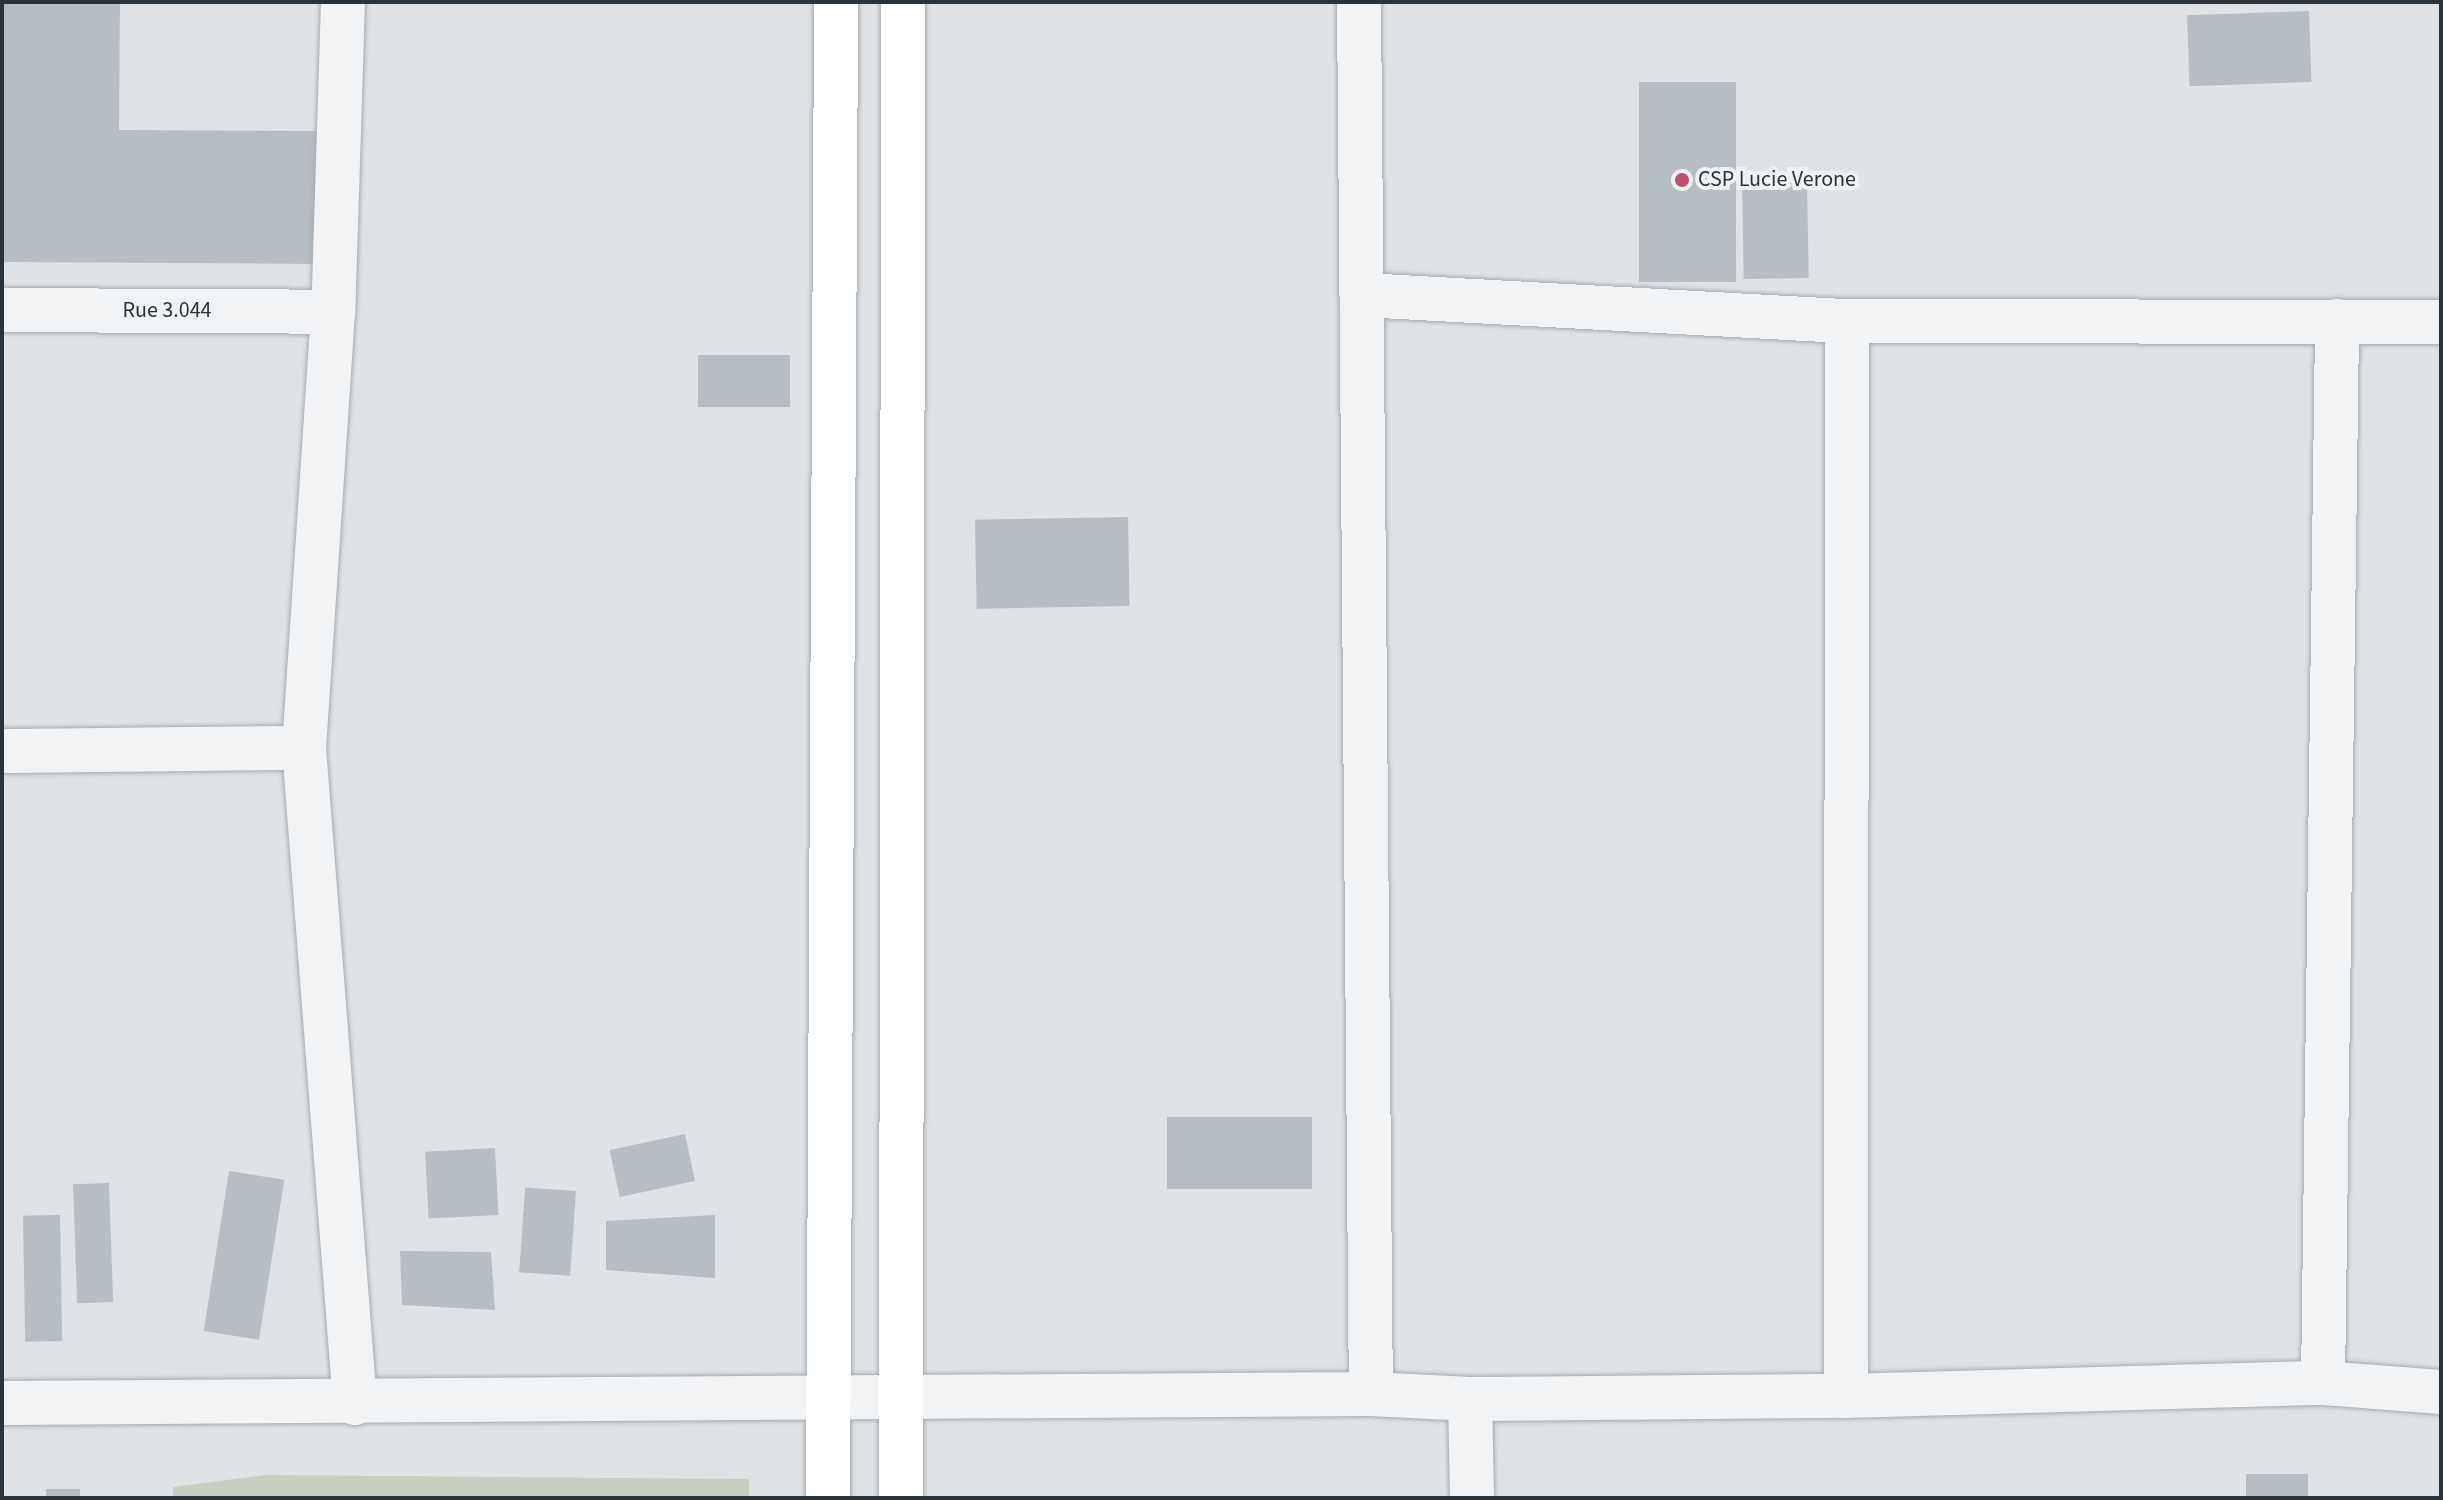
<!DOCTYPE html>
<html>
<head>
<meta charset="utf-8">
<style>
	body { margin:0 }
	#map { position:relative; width:2443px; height:1500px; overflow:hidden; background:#dfe3e6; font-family:"Source Sans 3",sans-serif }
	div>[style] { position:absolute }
	.green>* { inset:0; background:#c7cfc1 }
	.building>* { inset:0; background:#b6bdc3; transform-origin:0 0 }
	.roads { filter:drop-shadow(0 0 2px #a5abb0) drop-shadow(0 0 2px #a5abb0) }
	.minor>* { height:44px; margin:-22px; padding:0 22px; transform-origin:22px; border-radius:22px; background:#f1f3f5 }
	.major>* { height:44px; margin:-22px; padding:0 22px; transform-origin:22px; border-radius:22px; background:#fff }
	.dots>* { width:22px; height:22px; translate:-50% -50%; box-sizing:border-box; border:4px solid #eef2f4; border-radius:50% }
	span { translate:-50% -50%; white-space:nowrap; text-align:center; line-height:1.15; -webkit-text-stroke:8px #eef2f4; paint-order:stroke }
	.poi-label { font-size:22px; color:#29333c }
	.left { translate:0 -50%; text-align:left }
	.street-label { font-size:22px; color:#29333c }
	.frame { position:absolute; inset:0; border:4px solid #29333c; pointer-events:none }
</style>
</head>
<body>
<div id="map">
	<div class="green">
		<div style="clip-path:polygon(266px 1475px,749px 1479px,749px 1498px,173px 1498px,173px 1487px)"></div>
	</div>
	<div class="building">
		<div style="clip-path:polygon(2px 2px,120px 2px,119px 130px,318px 131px,318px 264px,2px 262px)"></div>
		<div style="left:2309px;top:11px;width:71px;height:122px;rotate:88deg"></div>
		<div style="left:1639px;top:82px;width:97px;height:200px"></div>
		<div style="left:1807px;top:181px;width:97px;height:65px;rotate:89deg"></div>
		<div style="left:698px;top:355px;width:92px;height:52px"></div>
		<div style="left:1128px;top:517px;width:89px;height:153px;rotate:89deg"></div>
		<div style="left:1167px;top:1117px;width:145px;height:72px"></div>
		<div style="left:685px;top:1134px;width:48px;height:77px;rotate:78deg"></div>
		<div style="left:495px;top:1148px;width:67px;height:70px;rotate:87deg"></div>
		<div style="left:229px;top:1171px;width:56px;height:162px;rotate:9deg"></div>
		<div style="left:109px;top:1183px;width:119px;height:36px;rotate:88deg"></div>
		<div style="left:576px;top:1191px;width:85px;height:51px;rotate:94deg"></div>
		<div style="left:60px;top:1215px;width:126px;height:37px;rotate:89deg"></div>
		<div style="clip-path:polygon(715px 1215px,715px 1278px,606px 1270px,606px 1221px)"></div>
		<div style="clip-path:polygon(400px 1251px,491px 1252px,495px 1310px,402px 1305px)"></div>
		<div style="left:2246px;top:1474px;width:62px;height:24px"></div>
		<div style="left:46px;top:1489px;width:34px;height:9px"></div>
	</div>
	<div class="roads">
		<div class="minor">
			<div style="left:343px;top:2px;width:310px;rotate:91.8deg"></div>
			<div style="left:333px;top:312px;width:437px;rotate:93.8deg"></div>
			<div style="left:304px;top:748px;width:657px;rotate:85.55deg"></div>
			<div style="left:1359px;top:2px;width:1392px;rotate:89.51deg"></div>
			<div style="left:1363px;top:295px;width:485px;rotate:3.1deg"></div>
			<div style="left:1847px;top:321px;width:594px;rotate:0.1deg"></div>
			<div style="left:2px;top:310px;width:331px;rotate:0.3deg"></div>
			<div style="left:2px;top:751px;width:302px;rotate:-0.6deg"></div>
			<div style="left:2323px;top:1383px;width:1062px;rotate:-89.24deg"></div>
			<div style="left:1846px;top:1396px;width:1075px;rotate:-89.95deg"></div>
			<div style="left:1470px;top:1399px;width:99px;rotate:88.8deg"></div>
			<div style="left:2px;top:1403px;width:1369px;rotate:-0.38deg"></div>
			<div style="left:1371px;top:1394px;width:99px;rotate:2.9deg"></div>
			<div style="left:1470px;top:1399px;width:376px;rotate:-0.5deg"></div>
			<div style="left:1846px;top:1396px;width:477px;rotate:-1.6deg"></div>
			<div style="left:2323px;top:1383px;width:118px;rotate:4.4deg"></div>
		</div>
		<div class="major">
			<div style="left:828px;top:1498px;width:1496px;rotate:-89.69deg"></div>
			<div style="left:901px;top:1498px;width:1496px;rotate:-89.92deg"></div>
		</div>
	</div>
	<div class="dots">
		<div style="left:1682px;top:180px;background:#bf5072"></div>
	</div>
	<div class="poi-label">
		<span class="left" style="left:1698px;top:180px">CSP Lucie Verone</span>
	</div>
	<div class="street-label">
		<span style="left:167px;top:311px">Rue 3.044</span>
	</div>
	<div class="frame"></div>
</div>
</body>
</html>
